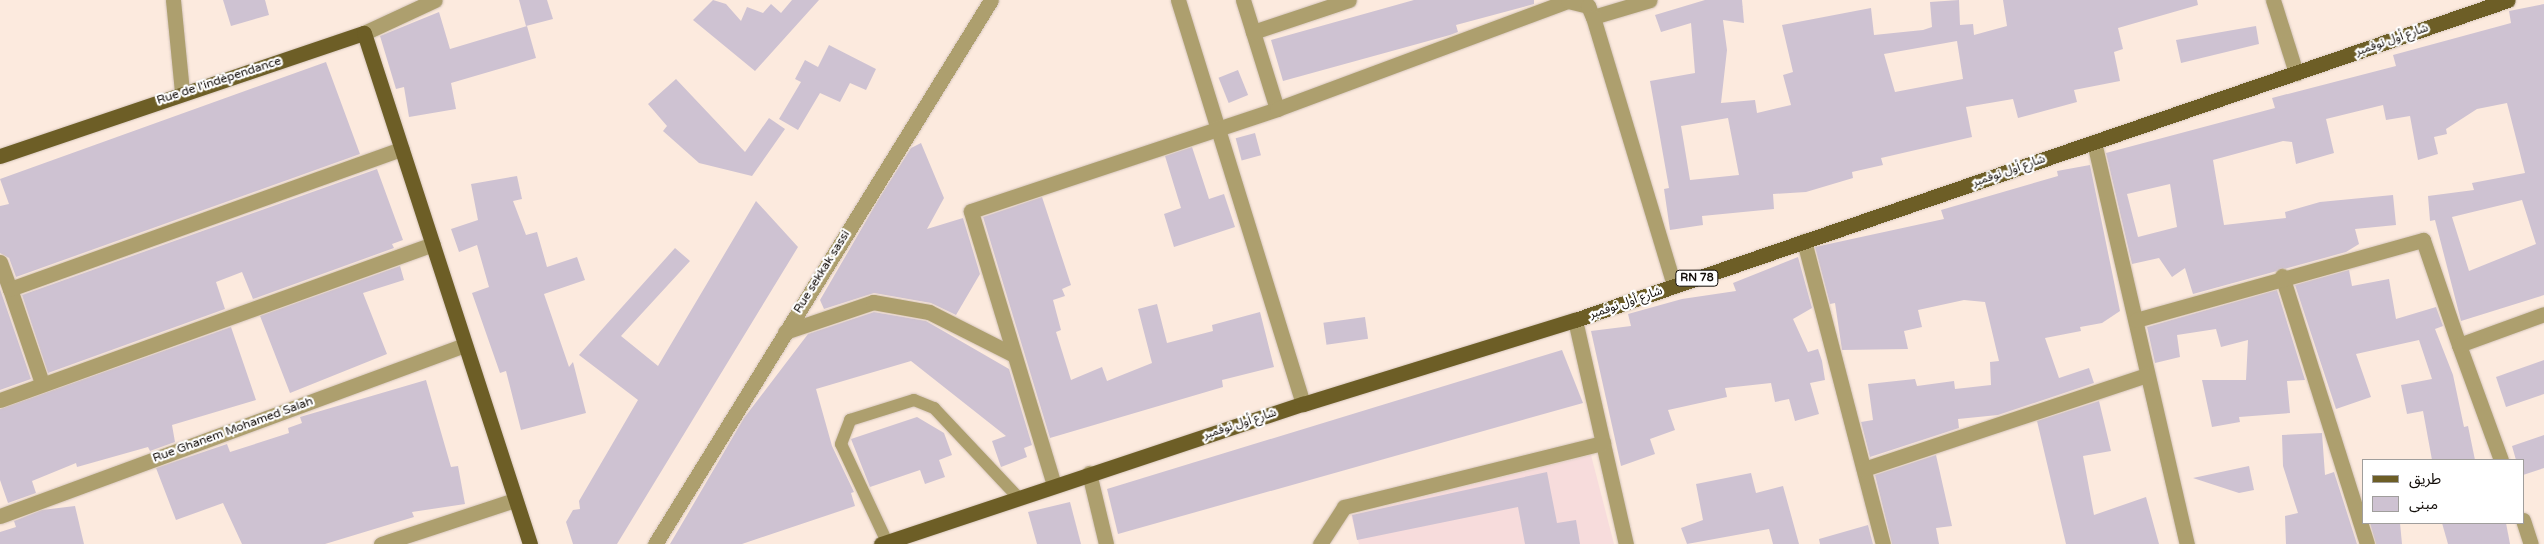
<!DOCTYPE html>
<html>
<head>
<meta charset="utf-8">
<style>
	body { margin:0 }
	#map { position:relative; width:2544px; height:544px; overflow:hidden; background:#fceade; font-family:"Varela Round","Noto Sans Arabic",sans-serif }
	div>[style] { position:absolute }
	.education>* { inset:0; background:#f7dcdc }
	.building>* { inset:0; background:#cec2d2; transform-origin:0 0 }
	.roads { filter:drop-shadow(0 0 1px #d6c6bc) drop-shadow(0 0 1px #d6c6bc) }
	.service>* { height:12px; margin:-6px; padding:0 6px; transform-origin:6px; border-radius:6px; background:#ad9f6e }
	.minor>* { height:15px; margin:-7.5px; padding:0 7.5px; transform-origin:7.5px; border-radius:7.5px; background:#ad9f6e }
	.tertiary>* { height:15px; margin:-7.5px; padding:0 7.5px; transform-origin:7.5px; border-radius:7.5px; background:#ad9f6e }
	.primary>* { height:15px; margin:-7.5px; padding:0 7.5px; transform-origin:7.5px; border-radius:7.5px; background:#6d5e26 }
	span { translate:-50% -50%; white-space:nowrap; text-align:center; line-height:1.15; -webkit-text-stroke:4.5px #fff; paint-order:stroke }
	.shield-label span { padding:1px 4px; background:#fff; border:1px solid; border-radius:4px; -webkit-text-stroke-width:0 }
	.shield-label { font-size:11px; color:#110c08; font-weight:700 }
	.street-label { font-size:12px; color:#110c08 }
	.legend { position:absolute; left:2362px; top:459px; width:162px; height:65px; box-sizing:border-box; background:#fff; border:1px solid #a09e9c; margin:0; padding:6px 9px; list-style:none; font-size:15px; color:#110c08 }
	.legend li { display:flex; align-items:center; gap:10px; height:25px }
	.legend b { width:25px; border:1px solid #a09e9c }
</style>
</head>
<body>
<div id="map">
	<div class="education">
		<div style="clip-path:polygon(1591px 455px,1614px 544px,1359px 544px,1351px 515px)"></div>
	</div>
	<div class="building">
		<div style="clip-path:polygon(223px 0,265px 0,269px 15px,231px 26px)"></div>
		<div style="clip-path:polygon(519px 0,547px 0,553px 19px,526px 26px)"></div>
		<div style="clip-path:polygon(713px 0,726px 4px,741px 21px,747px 7px,763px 13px,771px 4px,781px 13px,792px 0,819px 0,755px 71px,693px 20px)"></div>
		<div style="clip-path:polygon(1414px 0,1534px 0,1534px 4px,1456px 25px,1458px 32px,1450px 35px,1283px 81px,1271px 40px)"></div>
		<div style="clip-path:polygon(evenodd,1705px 0,1742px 0,1744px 23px,1723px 20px,1727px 50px,1721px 103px,1755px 100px,1757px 113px,1791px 105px,1783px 75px,1793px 72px,1782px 25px,1871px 8px,1874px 35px,1923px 30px,1932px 27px,1930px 2px,1959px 0,1960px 25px,1973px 24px,1974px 35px,2007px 26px,2003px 0,2197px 0,2198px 5px,2118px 28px,2123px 49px,2114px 52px,2120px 81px,2074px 90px,2077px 102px,2018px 118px,2013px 99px,1966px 107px,1972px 137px,1881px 158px,1883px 165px,1852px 172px,1853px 178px,1806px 192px,1773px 194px,1774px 209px,1702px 216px,1703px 225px,1670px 230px,1664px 189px,1669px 188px,1650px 81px,1695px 73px,1691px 23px,1661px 32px,1655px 15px,1705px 0,1957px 41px,1963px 79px,1895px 92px,1884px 54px,1957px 41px,1705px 0,1728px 118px,1739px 175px,1690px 180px,1681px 126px,1728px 118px)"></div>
		<div style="clip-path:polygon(evenodd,2544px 4px,2544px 295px,2461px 321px,2435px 220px,2430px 221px,2428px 196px,2474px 190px,2472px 183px,2525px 173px,2507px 103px,2477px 109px,2446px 129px,2447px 134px,2434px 137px,2438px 154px,2418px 160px,2410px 116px,2386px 120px,2383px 105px,2326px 119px,2334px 153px,2296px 164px,2292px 142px,2283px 141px,2213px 160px,2224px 225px,2286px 218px,2285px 212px,2320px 202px,2393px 195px,2396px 225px,2355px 229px,2359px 244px,2346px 252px,2193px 294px,2185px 268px,2172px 277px,2159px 258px,2132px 264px,2106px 153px,2275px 108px,2272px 98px,2396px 66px,2393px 55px,2511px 23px,2509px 11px,2544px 4px,2170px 184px,2177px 227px,2138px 237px,2127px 194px,2170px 184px,2544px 4px,2522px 200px,2536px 244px,2469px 271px,2452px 217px,2522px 200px)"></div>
		<div style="clip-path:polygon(439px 12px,450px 49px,527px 26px,536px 58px,451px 83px,456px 109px,409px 117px,404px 87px,396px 89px,380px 36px)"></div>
		<div style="clip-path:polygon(2256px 26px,2259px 44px,2181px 63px,2176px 40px)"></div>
		<div style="clip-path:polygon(829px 45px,876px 69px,866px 90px,850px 83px,840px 102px,820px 93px,798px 130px,779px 119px,801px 82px,795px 79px,805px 60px,818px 67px)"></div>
		<div style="clip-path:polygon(326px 62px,360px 154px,16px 277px,9px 258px,0 253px,0 206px,9px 204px,0 179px)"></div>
		<div style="left:1238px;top:70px;width:27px;height:21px;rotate:68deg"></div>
		<div style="clip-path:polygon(676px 79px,745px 152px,769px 118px,785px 129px,752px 176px,699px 163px,663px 131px,667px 126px,648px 104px)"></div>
		<div style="left:1255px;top:133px;width:23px;height:20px;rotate:75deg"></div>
		<div style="clip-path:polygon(921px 143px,944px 198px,927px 229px,963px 218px,980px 274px,956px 315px,931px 303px,874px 293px,824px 309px,820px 300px,880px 197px,911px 148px)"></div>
		<div style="clip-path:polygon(1192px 147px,1209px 199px,1224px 194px,1235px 227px,1174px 247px,1164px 214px,1181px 208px,1165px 156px)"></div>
		<div style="clip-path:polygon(2090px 165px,2120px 311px,2102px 323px,2080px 327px,2081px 331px,2045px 338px,2059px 378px,2089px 368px,2094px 383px,1998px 415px,1958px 419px,1959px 428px,1870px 457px,1861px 422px,1873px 420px,1868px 384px,1915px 379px,1917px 386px,1954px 381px,1955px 389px,1991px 385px,1990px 362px,1999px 361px,1985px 302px,1964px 300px,1918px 310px,1922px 327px,1904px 331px,1908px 349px,1842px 350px,1835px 303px,1830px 304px,1815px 247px,1944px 219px,1941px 210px,2058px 176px,2057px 171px)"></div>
		<div style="clip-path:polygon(377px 169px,403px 240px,392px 244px,394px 248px,253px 299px,242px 272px,216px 282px,225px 309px,48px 373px,22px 295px)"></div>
		<div style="clip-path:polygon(517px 176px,522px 199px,513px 201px,526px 235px,537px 232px,547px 267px,577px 257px,585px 280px,544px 294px,569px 367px,573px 362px,586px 413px,521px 430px,506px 371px,500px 373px,472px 293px,489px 287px,477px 245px,459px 252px,451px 229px,478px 220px,471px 184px)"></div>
		<div style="clip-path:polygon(1042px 197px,1071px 285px,1062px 289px,1065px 296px,1053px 300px,1061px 330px,1056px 332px,1071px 380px,1102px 367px,1107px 381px,1152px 363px,1138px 309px,1157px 304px,1167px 343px,1213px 331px,1212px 325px,1260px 312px,1274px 367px,1222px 380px,1223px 387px,1050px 438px,983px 217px)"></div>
		<div style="clip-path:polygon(756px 201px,798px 247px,617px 544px,573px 544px,566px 522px,573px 510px,580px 509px,579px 501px,638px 400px,579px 355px,675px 248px,690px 261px,621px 336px,658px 366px)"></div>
		<div style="clip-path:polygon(1798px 257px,1812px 308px,1793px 319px,1808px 352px,1818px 349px,1822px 361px,1825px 380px,1810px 383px,1819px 414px,1795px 421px,1789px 399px,1775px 402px,1771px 383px,1725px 388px,1727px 397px,1668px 410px,1675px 430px,1650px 439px,1655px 454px,1621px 466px,1591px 331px,1631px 326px,1628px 314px,1682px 299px,1736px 291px,1733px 283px)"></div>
		<div style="clip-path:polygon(400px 266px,404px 280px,363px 293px,387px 354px,290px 393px,260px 316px)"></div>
		<div style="clip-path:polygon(2349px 270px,2352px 286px,2389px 279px,2396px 319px,2436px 307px,2443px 326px,2435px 329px,2453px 375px,2464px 427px,2468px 426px,2475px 460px,2432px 460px,2423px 411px,2407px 414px,2401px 385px,2432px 379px,2419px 340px,2356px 354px,2371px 397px,2336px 409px,2295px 285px)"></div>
		<div style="clip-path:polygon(0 289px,31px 379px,0 390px)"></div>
		<div style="clip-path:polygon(2277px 290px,2305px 380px,2287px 381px,2290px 413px,2239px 417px,2240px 422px,2212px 427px,2202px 380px,2246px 380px,2248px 340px,2221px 347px,2216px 329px,2177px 335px,2180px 357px,2155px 363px,2147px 327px)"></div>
		<div style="clip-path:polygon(874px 312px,926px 321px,1009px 369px,1032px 445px,1024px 448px,1027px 457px,1001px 467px,992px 441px,1006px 436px,911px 361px,816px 389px,832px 446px,854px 492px,851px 493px,855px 506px,742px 544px,670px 544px,744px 418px,808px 334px)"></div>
		<div style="left:1365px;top:317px;width:22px;height:42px;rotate:82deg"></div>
		<div style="clip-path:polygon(231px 327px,256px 400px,172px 425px,175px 442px,150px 451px,148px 447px,77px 467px,76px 463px,32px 481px,36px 493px,8px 503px,0 480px,0 409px)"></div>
		<div style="clip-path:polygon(1562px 350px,1583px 403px,1118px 534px,1107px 489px)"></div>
		<div style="clip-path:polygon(2544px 360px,2544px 394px,2506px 407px,2496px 377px)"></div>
		<div style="clip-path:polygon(426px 380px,451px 467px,458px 466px,465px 504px,412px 512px,414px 517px,325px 544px,242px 544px,223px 503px,176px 520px,156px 468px,227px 444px,230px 452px,289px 433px,288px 428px,302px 423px,300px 417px)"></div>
		<div style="clip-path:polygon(2099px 401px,2111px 451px,2083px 456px,2094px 515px,2146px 497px,2159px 544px,2066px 544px,2037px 421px)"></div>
		<div style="clip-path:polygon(917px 417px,944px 433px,952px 455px,939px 460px,945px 477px,925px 484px,920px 470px,870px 487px,851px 439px)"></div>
		<div style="clip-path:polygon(2322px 433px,2325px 475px,2334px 472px,2357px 544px,2286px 544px,2285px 516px,2298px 513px,2283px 466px,2282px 435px)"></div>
		<div style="clip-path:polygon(2544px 435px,2544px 468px,2523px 475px,2523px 460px,2516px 460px,2512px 446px)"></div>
		<div style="clip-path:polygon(1936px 455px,1952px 526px,1936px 528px,1939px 544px,1892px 544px,1875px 475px)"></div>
		<div style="clip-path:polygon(2249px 466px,2254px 490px,2239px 493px,2193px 478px)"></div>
		<div style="clip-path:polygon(1547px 472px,1557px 523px,1576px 520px,1580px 544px,1525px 544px,1518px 507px,1357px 540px,1352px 515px)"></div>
		<div style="clip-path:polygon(1751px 473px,1756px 493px,1783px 486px,1799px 544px,1773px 544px,1769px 529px,1687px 544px,1681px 528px,1703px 520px,1696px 484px)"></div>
		<div style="clip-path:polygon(1070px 502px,1081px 544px,1037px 544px,1028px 512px)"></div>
		<div style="clip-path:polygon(75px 506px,84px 544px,0 544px,0 532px,16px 527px,14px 521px,42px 510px)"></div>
		<div style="clip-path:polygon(2370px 523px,2400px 523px,2402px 544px,2376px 544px)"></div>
		<div style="clip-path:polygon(2442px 523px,2506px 523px,2510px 544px,2448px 544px)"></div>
		<div style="clip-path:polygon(1868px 525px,1873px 544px,1820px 544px,1819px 539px)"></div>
	</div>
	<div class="roads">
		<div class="service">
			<div style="left:887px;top:542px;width:108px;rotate:-115.1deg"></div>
			<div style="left:841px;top:444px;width:26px;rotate:-69deg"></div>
			<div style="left:850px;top:420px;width:67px;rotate:-17.4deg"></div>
			<div style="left:914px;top:400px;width:22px;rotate:22deg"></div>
			<div style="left:934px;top:408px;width:122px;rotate:46.7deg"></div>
		</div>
		<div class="minor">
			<div style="left:173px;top:0;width:92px;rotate:84.4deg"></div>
			<div style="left:1178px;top:0;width:423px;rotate:72.8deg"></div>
			<div style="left:1243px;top:0;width:114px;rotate:72.7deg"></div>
			<div style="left:2273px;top:0;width:77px;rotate:72.5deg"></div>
			<div style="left:1593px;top:17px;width:59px;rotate:-16.6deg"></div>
			<div style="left:1253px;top:32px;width:101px;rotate:-18.4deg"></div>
			<div style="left:364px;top:33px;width:78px;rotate:-24.9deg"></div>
			<div style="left:2094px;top:142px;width:413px;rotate:77deg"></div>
			<div style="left:1804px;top:241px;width:313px;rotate:75.4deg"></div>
			<div style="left:0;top:262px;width:29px;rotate:70deg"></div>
			<div style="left:2282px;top:276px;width:281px;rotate:72.4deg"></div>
			<div style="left:1575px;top:320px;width:230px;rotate:77.2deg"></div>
			<div style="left:2136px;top:320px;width:298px;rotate:-15.6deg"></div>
			<div style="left:2423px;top:240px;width:111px;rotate:71.1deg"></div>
			<div style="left:785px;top:332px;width:93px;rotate:-18.8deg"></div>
			<div style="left:873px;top:302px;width:57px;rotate:10.1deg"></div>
			<div style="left:929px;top:312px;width:95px;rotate:26.8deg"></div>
			<div style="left:42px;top:383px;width:99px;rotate:-108.8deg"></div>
			<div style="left:10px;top:289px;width:416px;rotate:-19.7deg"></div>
			<div style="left:0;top:400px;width:460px;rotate:-19.8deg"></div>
			<div style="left:2501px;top:460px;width:122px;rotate:-110.1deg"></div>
			<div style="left:2459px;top:345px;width:90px;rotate:-20deg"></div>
			<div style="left:1864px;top:469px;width:298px;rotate:-18.4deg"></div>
			<div style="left:1089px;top:473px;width:73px;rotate:76.5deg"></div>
			<div style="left:1054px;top:485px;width:286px;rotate:-106.9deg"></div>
			<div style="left:971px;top:211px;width:323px;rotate:-18.4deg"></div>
			<div style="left:1277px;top:109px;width:310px;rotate:-20.4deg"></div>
			<div style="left:1568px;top:1px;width:21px;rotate:14deg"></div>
			<div style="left:1588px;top:6px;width:12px;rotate:66deg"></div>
			<div style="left:1593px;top:17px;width:281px;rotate:73.2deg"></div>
			<div style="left:0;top:516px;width:495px;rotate:-20.2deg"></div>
			<div style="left:2523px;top:520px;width:25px;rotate:72deg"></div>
			<div style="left:381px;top:544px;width:141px;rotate:-18.2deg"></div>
			<div style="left:1320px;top:544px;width:44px;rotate:-57deg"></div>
			<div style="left:1344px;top:507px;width:267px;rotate:-13.9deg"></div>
		</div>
		<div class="tertiary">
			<div style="left:655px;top:544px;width:639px;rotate:-58.3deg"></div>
		</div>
		<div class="primary">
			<div style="left:0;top:156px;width:384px;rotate:-18.7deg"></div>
			<div style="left:364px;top:33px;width:537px;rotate:72deg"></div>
			<div style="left:881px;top:544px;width:445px;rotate:-18.4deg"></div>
			<div style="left:1303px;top:404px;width:285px;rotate:-17.2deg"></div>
			<div style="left:1575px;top:320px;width:986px;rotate:-18.93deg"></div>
		</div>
	</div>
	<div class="shield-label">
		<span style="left:1697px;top:278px">RN 78</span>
	</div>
	<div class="street-label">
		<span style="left:2392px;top:40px;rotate:-19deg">شارع أول نوفمبر</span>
		<span style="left:219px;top:81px;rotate:-18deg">Rue de l'indépendance</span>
		<span style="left:2009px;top:171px;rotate:-19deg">شارع أول نوفمبر</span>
		<span style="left:822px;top:272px;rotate:-58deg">Rue sekkak sassi</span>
		<span style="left:1626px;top:303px;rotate:-19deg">شارع أول نوفمبر</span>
		<span style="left:1240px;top:424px;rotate:-18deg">شارع أول نوفمبر</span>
		<span style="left:233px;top:430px;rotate:-20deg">Rue Ghanem Mohamed Salah</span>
	</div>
	<ul class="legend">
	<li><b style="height:6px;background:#6d5e26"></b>طريق</li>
	<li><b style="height:14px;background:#cec2d2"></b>مبنى</li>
	</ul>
</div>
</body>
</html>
